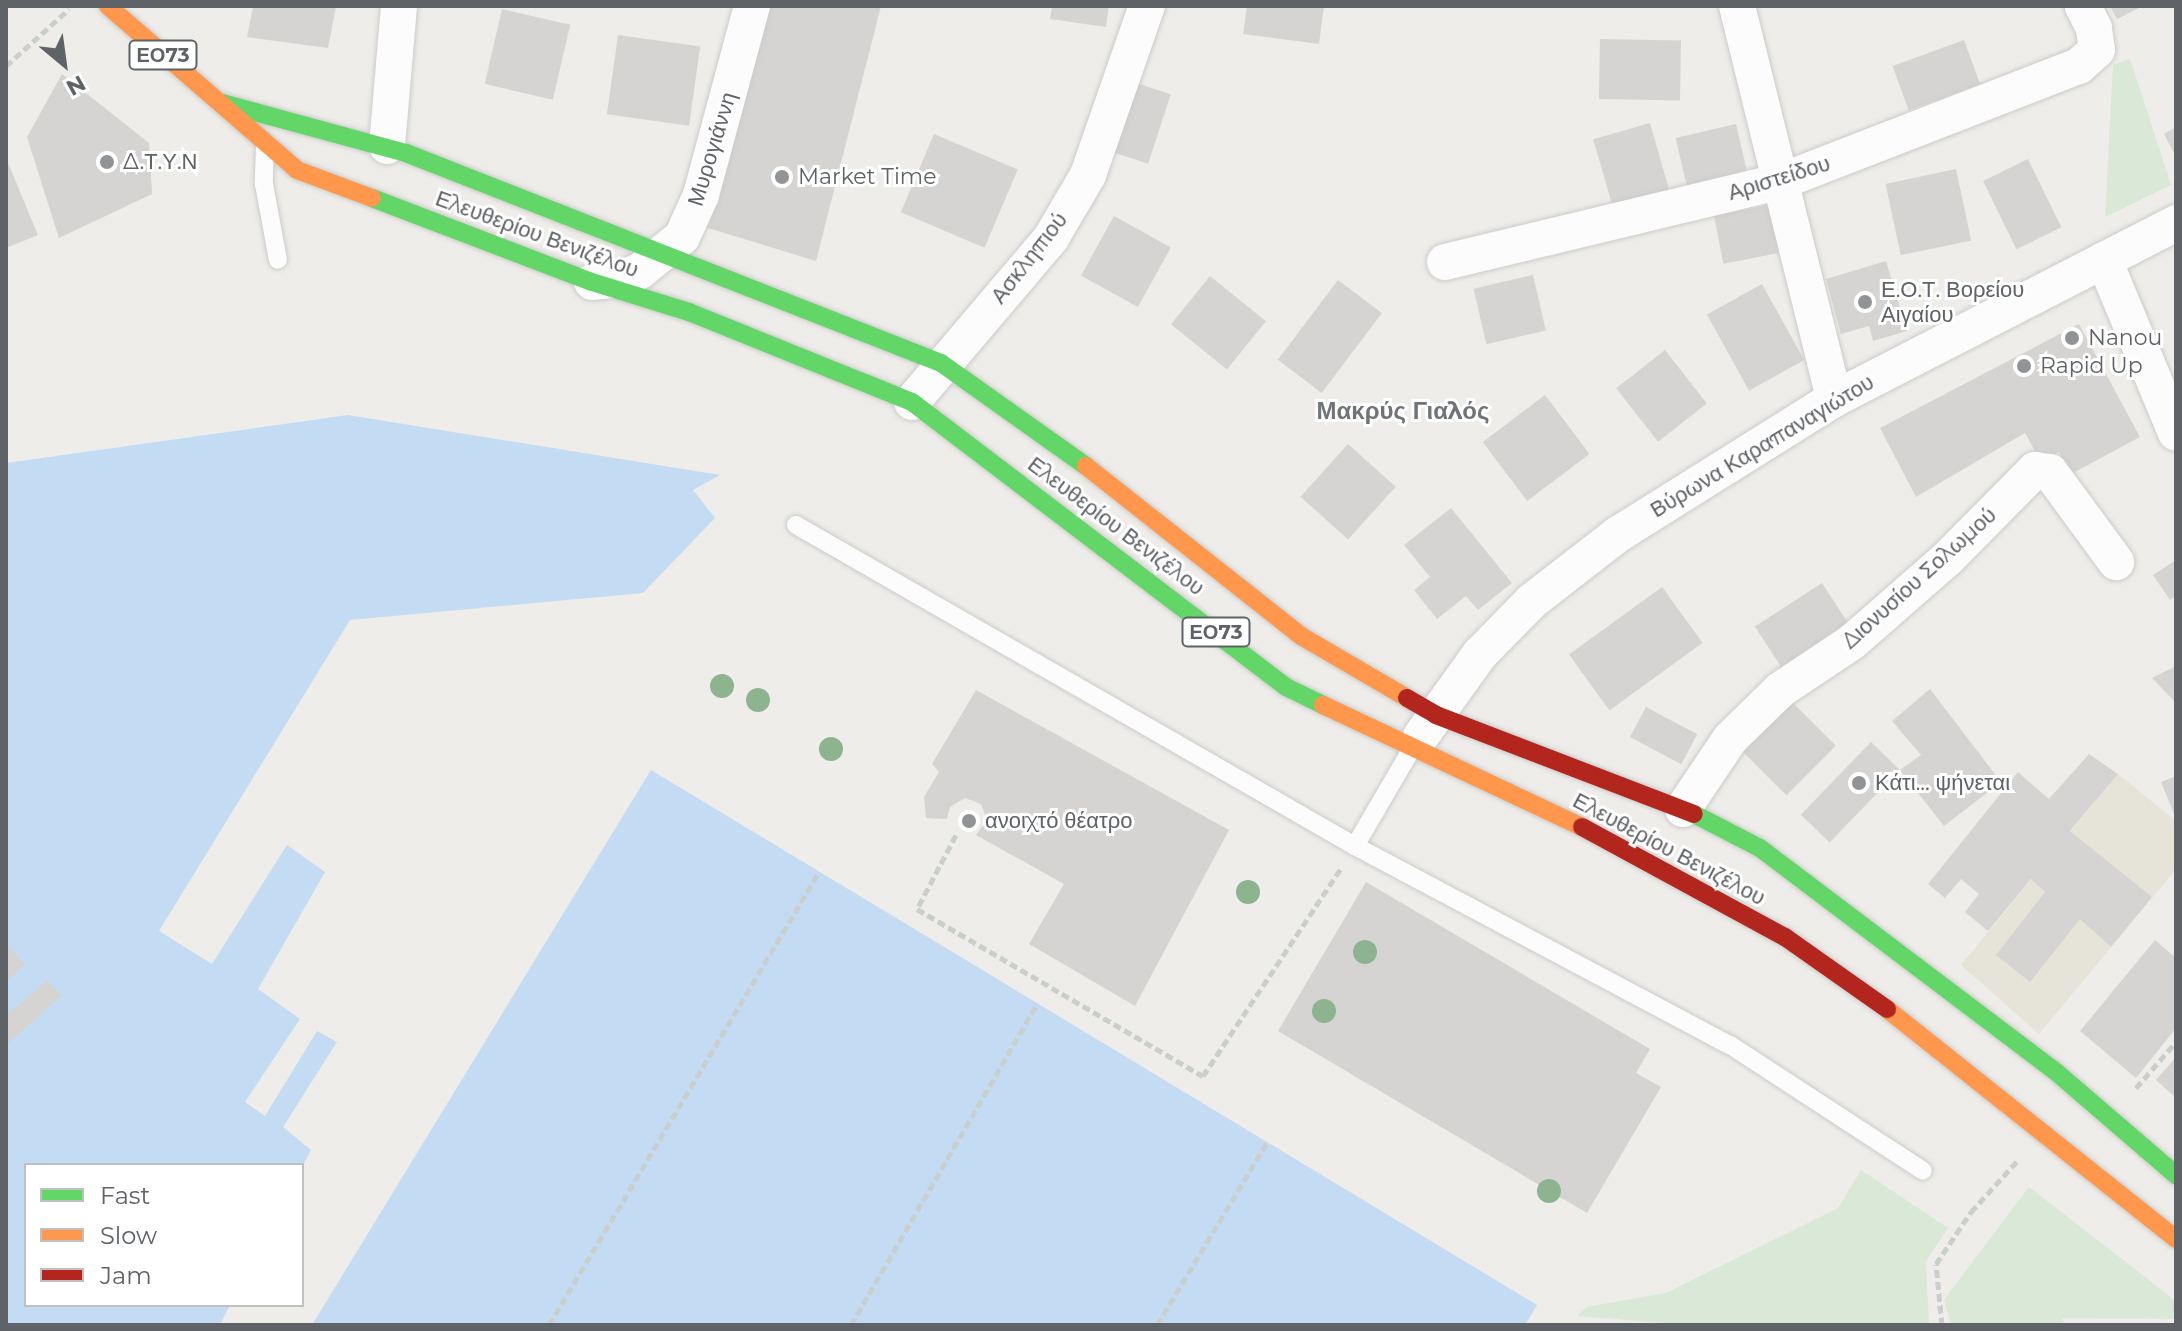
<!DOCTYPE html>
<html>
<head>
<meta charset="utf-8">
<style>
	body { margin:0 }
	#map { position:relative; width:2182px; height:1331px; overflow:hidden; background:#eeede9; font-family:Montserrat,sans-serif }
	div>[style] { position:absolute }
	.commercial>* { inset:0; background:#e6e4d8 }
	.green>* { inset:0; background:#d9e8d7 }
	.water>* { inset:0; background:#c3dcf3 }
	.building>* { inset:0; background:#d5d4d2; transform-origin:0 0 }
	.path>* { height:5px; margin-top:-2.5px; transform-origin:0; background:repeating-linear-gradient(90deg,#cacecc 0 8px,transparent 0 12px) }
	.roads { filter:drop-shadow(0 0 2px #cbcbca) drop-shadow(0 0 2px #cbcbca) }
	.lane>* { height:18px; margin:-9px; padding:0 9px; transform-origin:9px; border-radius:9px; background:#fcfcfc }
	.street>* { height:36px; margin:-18px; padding:0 18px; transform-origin:18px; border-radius:18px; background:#fcfcfc }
	.fast>* { height:18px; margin:-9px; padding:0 9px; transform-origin:9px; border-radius:9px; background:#63d668 }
	.slow>* { height:18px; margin:-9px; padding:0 9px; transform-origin:9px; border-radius:9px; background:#ff974d }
	.jam>* { height:18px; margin:-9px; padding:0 9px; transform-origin:9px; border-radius:9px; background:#b3261e }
	.trees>* { width:24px; height:24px; margin:-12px; border-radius:50%; background:#8eb48f }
	.dots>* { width:22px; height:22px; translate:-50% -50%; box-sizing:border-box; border:4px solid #fff; border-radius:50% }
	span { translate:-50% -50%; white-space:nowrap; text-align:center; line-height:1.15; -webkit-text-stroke:6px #fff; paint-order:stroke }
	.shield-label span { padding:2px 6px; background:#fff; border:2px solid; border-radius:6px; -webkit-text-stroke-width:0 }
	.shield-label { font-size:20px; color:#5f6266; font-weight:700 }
	.street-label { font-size:22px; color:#5f6266 }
	.poi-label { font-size:22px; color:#5f6266 }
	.left { translate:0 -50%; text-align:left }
	.neighbourhood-label { font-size:24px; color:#707478; font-weight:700 }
	.frame { position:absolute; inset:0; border:8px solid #5f6266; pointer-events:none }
	.legend { position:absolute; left:24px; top:1163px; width:280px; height:144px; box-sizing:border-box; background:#fff; border:2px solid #bfc0c2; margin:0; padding:10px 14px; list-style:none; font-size:24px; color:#5f6266 }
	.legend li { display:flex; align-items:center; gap:16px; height:40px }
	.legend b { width:40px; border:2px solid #bfc0c2 }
	.north { position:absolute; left:24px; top:24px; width:80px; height:80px; -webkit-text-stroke:6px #fff; paint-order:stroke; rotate:151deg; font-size:22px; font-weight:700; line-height:32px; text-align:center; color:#5f6266 }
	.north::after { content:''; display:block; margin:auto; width:28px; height:36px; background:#5f6266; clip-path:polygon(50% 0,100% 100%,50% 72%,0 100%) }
</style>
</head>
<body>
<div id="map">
	<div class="commercial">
		<div style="clip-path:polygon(2118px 774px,2176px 821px,2176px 869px,2039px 1034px,1961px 965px)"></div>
	</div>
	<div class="green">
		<div style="clip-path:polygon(2130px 59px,2171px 185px,2105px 217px,2113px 65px)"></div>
		<div style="clip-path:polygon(1861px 1170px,1948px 1228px,1926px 1261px,1929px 1325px,1691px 1325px,1577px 1316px,1586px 1307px,1666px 1293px,1838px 1208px)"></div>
		<div style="clip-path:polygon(2029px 1187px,2176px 1301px,2176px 1319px,2062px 1318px,2065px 1325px,1951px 1325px,1944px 1300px)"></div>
	</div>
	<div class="water">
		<div style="clip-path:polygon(348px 415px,720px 475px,693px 490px,715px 518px,643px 593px,350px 620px,159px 931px,212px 964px,287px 845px,325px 872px,258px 989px,300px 1019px,245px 1102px,265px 1116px,317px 1031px,337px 1042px,283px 1127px,311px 1150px,302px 1167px,26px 1165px,26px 1305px,230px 1305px,220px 1325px,6px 1325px,6px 463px)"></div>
		<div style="clip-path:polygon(651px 770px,1537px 1305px,1525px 1325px,312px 1325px)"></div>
	</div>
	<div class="building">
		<div style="clip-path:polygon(253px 6px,336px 6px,328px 48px,247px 37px)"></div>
		<div style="clip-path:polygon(769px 6px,881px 6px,816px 261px,708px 228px)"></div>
		<div style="clip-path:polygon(1052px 6px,1109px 6px,1106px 27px,1050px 19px)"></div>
		<div style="clip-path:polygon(1247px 6px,1324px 6px,1319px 44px,1243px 34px)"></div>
		<div style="clip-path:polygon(2110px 6px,2143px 6px,2117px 19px)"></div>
		<div style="left:502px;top:9px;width:70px;height:77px;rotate:13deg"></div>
		<div style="left:618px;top:35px;width:83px;height:80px;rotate:8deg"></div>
		<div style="left:1600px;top:39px;width:81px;height:60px;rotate:1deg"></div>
		<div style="left:1964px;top:40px;width:47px;height:76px;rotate:70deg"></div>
		<div style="clip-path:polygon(62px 74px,149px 143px,152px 194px,59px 238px,27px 137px)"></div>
		<div style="left:1127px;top:80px;width:46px;height:73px;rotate:18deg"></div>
		<div style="left:1650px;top:123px;width:76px;height:59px;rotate:74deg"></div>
		<div style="left:1736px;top:124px;width:49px;height:62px;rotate:77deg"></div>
		<div style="clip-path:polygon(2176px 127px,2176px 157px,2164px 134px)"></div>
		<div style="left:934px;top:134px;width:91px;height:85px;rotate:23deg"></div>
		<div style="clip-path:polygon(6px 158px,38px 235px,6px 248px)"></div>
		<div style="left:2028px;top:159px;width:76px;height:50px;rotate:64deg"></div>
		<div style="left:1956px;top:169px;width:73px;height:72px;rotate:78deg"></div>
		<div style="left:1769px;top:205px;width:49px;height:56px;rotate:79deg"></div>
		<div style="left:1114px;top:216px;width:65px;height:68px;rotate:29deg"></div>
		<div style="clip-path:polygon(1886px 261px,1907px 331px,1873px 341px,1869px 326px,1841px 334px,1826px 279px)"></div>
		<div style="left:1533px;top:275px;width:57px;height:61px;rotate:77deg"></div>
		<div style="left:1210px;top:276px;width:72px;height:62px;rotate:39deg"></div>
		<div style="left:1338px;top:280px;width:55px;height:100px;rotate:37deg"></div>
		<div style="left:1762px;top:284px;width:87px;height:63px;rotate:61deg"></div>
		<div style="clip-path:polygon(2079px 324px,2140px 437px,2071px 474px,2059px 452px,2041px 462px,2025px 433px,1916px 497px,1880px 428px)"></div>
		<div style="left:1665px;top:350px;width:68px;height:62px;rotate:52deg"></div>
		<div style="left:1545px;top:395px;width:74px;height:78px;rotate:53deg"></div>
		<div style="left:1348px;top:444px;width:64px;height:71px;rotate:42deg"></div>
		<div style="clip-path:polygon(1451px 508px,1512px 583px,1478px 610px,1466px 596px,1437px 619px,1414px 590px,1430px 577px,1404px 545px)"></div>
		<div style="clip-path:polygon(2176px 560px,2176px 596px,2170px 600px,2153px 575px)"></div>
		<div style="left:1822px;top:583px;width:59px;height:80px;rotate:57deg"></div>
		<div style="left:1662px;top:587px;width:69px;height:115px;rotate:54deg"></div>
		<div style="clip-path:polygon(2176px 666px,2176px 703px,2152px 678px)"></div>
		<div style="clip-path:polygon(1930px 689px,2001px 782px,1944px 826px,1900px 770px,1921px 755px,1892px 721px)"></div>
		<div style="clip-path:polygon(976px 690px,1229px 830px,1135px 1006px,1029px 944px,1064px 884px,976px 835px,987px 820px,981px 804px,965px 798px,950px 807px,947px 819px,926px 818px,924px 797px,939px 772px,932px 764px)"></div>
		<div style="left:1780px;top:690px;width:79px;height:70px;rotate:45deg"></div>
		<div style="left:1646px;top:707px;width:58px;height:34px;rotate:28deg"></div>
		<div style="left:1871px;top:742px;width:40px;height:101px;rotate:44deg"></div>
		<div style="clip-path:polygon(2089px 754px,2118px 774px,2070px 831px,2152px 897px,2111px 947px,2080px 919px,2030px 982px,1996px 955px,2045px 892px,2031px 879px,1988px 931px,1965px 912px,1979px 894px,1961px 879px,1945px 898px,1928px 884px,2018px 772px,2049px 799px)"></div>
		<div style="clip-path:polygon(2176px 776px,2176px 819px,2161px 782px)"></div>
		<div style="clip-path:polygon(1366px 882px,1650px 1049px,1636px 1073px,1661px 1087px,1587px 1213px,1278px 1031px)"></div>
		<div style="clip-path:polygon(2155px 940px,2176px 958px,2176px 1028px,2136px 1078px,2080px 1031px)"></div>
		<div style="clip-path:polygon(6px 943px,25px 965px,6px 982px)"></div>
		<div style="clip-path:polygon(47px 980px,62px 995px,6px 1045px,6px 1016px)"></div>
		<div style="clip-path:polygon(2176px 1057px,2176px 1098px,2156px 1080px)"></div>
	</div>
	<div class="path">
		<div style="left:6px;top:66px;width:85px;rotate:-42.1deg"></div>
		<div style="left:956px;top:835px;width:84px;rotate:117.8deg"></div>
		<div style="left:917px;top:909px;width:331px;rotate:30.3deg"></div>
		<div style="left:1203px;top:1076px;width:251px;rotate:-56.4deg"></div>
		<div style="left:2136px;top:1088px;width:61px;rotate:-49deg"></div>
		<div style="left:549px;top:1325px;width:527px;rotate:-59.2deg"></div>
		<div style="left:851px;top:1325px;width:371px;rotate:-59.9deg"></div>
		<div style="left:1157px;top:1325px;width:213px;rotate:-58.9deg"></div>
		<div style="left:1942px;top:1325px;width:61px;rotate:-95.6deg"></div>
		<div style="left:1936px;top:1264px;width:63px;rotate:-56.1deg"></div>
		<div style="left:1971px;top:1212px;width:70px;rotate:-47.9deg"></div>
	</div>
	<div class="roads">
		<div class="lane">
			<div style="left:265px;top:147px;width:37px;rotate:92deg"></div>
			<div style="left:264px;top:184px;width:77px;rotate:79.6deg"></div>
			<div style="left:796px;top:525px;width:645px;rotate:29.87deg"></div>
			<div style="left:1355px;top:846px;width:111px;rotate:-59.7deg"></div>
			<div style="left:1355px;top:846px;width:425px;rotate:28deg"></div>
			<div style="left:1730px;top:1045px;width:230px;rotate:33.1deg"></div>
		</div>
		<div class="street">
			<div style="left:1737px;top:6px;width:405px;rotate:76.1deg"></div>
			<div style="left:387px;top:146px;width:141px;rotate:-85.1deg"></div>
			<div style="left:2104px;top:260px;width:187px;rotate:67.4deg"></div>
			<div style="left:1445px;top:262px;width:347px;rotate:-13.5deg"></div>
			<div style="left:1782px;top:181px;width:318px;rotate:-21.2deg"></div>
			<div style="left:2079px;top:66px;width:24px;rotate:-42deg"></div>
			<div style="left:2097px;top:50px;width:22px;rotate:-98deg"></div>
			<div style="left:2094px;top:28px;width:25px;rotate:-117deg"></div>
			<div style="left:592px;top:282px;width:28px;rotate:-6deg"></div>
			<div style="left:620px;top:279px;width:22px;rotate:-22deg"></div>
			<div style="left:640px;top:271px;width:54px;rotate:-39deg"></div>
			<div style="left:682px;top:237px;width:46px;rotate:-65.7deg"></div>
			<div style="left:701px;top:195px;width:196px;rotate:-74.9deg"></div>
			<div style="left:912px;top:402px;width:215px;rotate:-49.7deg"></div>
			<div style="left:1051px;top:238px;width:73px;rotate:-59.6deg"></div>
			<div style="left:1088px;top:175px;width:179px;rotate:-70.8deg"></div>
			<div style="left:1421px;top:736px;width:101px;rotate:-54.3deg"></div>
			<div style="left:1480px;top:654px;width:74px;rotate:-45.5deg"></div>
			<div style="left:1532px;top:601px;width:108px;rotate:-37.8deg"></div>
			<div style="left:1617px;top:535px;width:256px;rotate:-32.1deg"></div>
			<div style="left:1834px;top:399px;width:385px;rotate:-27.2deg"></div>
			<div style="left:1683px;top:809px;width:84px;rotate:-56.1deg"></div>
			<div style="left:1730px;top:739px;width:70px;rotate:-44.4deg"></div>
			<div style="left:1780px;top:690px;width:87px;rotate:-33.7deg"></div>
			<div style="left:1852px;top:642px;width:128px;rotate:-41.2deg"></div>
			<div style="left:1948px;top:558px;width:124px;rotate:-45.3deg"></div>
			<div style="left:2035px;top:470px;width:15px;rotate:8deg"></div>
			<div style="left:2050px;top:472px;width:112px;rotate:53.7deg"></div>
		</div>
		<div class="fast">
			<div style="left:222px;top:103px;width:191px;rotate:15.2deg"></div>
			<div style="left:406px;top:153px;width:575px;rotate:21.43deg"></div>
			<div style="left:941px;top:363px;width:178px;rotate:35.4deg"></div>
			<div style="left:372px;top:198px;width:235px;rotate:20.9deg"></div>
			<div style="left:592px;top:282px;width:102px;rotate:17.2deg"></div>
			<div style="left:689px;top:312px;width:240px;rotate:22deg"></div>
			<div style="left:912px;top:402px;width:470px;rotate:37.3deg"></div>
			<div style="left:1286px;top:687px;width:41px;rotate:25.9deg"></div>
			<div style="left:1694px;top:814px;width:74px;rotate:27.3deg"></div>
			<div style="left:1760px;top:848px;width:370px;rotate:37.1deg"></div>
			<div style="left:2055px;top:1071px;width:160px;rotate:40.7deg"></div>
		</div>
		<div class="slow">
			<div style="left:108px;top:6px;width:250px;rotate:40.9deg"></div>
			<div style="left:297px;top:170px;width:80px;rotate:20.5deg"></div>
			<div style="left:1086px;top:466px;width:274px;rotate:38.3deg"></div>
			<div style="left:1301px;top:636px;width:123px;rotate:30.3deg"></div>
			<div style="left:1323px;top:705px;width:286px;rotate:25.2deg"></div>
			<div style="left:1887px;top:1009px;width:369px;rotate:38.5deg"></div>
		</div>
		<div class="jam">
			<div style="left:1407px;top:698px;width:34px;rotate:30deg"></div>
			<div style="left:1436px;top:715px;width:276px;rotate:21deg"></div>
			<div style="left:1582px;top:827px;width:231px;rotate:28.5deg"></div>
			<div style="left:1785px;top:937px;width:125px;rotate:35.2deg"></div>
		</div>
	</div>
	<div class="trees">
		<div style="left:722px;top:686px"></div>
		<div style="left:758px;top:700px"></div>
		<div style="left:831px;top:749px"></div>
		<div style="left:1248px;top:892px"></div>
		<div style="left:1365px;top:952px"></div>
		<div style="left:1324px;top:1011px"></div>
		<div style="left:1549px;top:1191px"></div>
	</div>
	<div class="dots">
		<div style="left:107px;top:162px;background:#919394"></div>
		<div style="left:782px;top:177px;background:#919394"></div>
		<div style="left:1865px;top:302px;background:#919394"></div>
		<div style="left:2072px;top:338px;background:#919394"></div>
		<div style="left:2024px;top:366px;background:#919394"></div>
		<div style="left:1859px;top:783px;background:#919394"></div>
		<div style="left:969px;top:821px;background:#919394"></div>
	</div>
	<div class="shield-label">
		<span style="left:163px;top:55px">ΕΟ73</span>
		<span style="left:1216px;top:632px">ΕΟ73</span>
	</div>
	<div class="street-label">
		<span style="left:712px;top:149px;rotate:-73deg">Μυρογιάννη</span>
		<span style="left:1779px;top:178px;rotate:-17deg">Αριστείδου</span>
		<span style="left:537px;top:234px;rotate:20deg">Ελευθερίου Βενιζέλου</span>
		<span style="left:1029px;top:258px;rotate:-52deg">Ασκληπιού</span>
		<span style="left:1762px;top:446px;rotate:-31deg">Βύρωνα Καραπαναγιώτου</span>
		<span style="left:1116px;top:526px;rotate:37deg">Ελευθερίου Βενιζέλου</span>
		<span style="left:1919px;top:578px;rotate:-42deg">Διονυσίου Σολωμού</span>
		<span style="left:1669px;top:849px;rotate:28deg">Ελευθερίου Βενιζέλου</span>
	</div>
	<div class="poi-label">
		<span class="left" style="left:123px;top:162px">Δ.Τ.Υ.Ν</span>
		<span class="left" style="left:798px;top:177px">Market Time</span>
		<span class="left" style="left:1881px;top:302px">Ε.Ο.Τ. Βορείου<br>Αιγαίου</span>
		<span class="left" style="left:2088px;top:338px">Nanou</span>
		<span class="left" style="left:2040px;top:366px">Rapid Up</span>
		<span class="left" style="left:1875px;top:783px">Κάτι... ψήνεται</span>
		<span class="left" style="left:985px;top:821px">ανοιχτό θέατρο</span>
	</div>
	<div class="neighbourhood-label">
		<span style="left:1403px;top:411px">Μακρύς Γιαλός</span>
	</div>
	<div class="frame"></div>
	<ul class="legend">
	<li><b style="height:10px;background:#63d668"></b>Fast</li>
	<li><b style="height:10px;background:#ff974d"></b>Slow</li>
	<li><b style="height:10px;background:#b3261e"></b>Jam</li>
	</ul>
	<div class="north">N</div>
</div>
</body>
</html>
